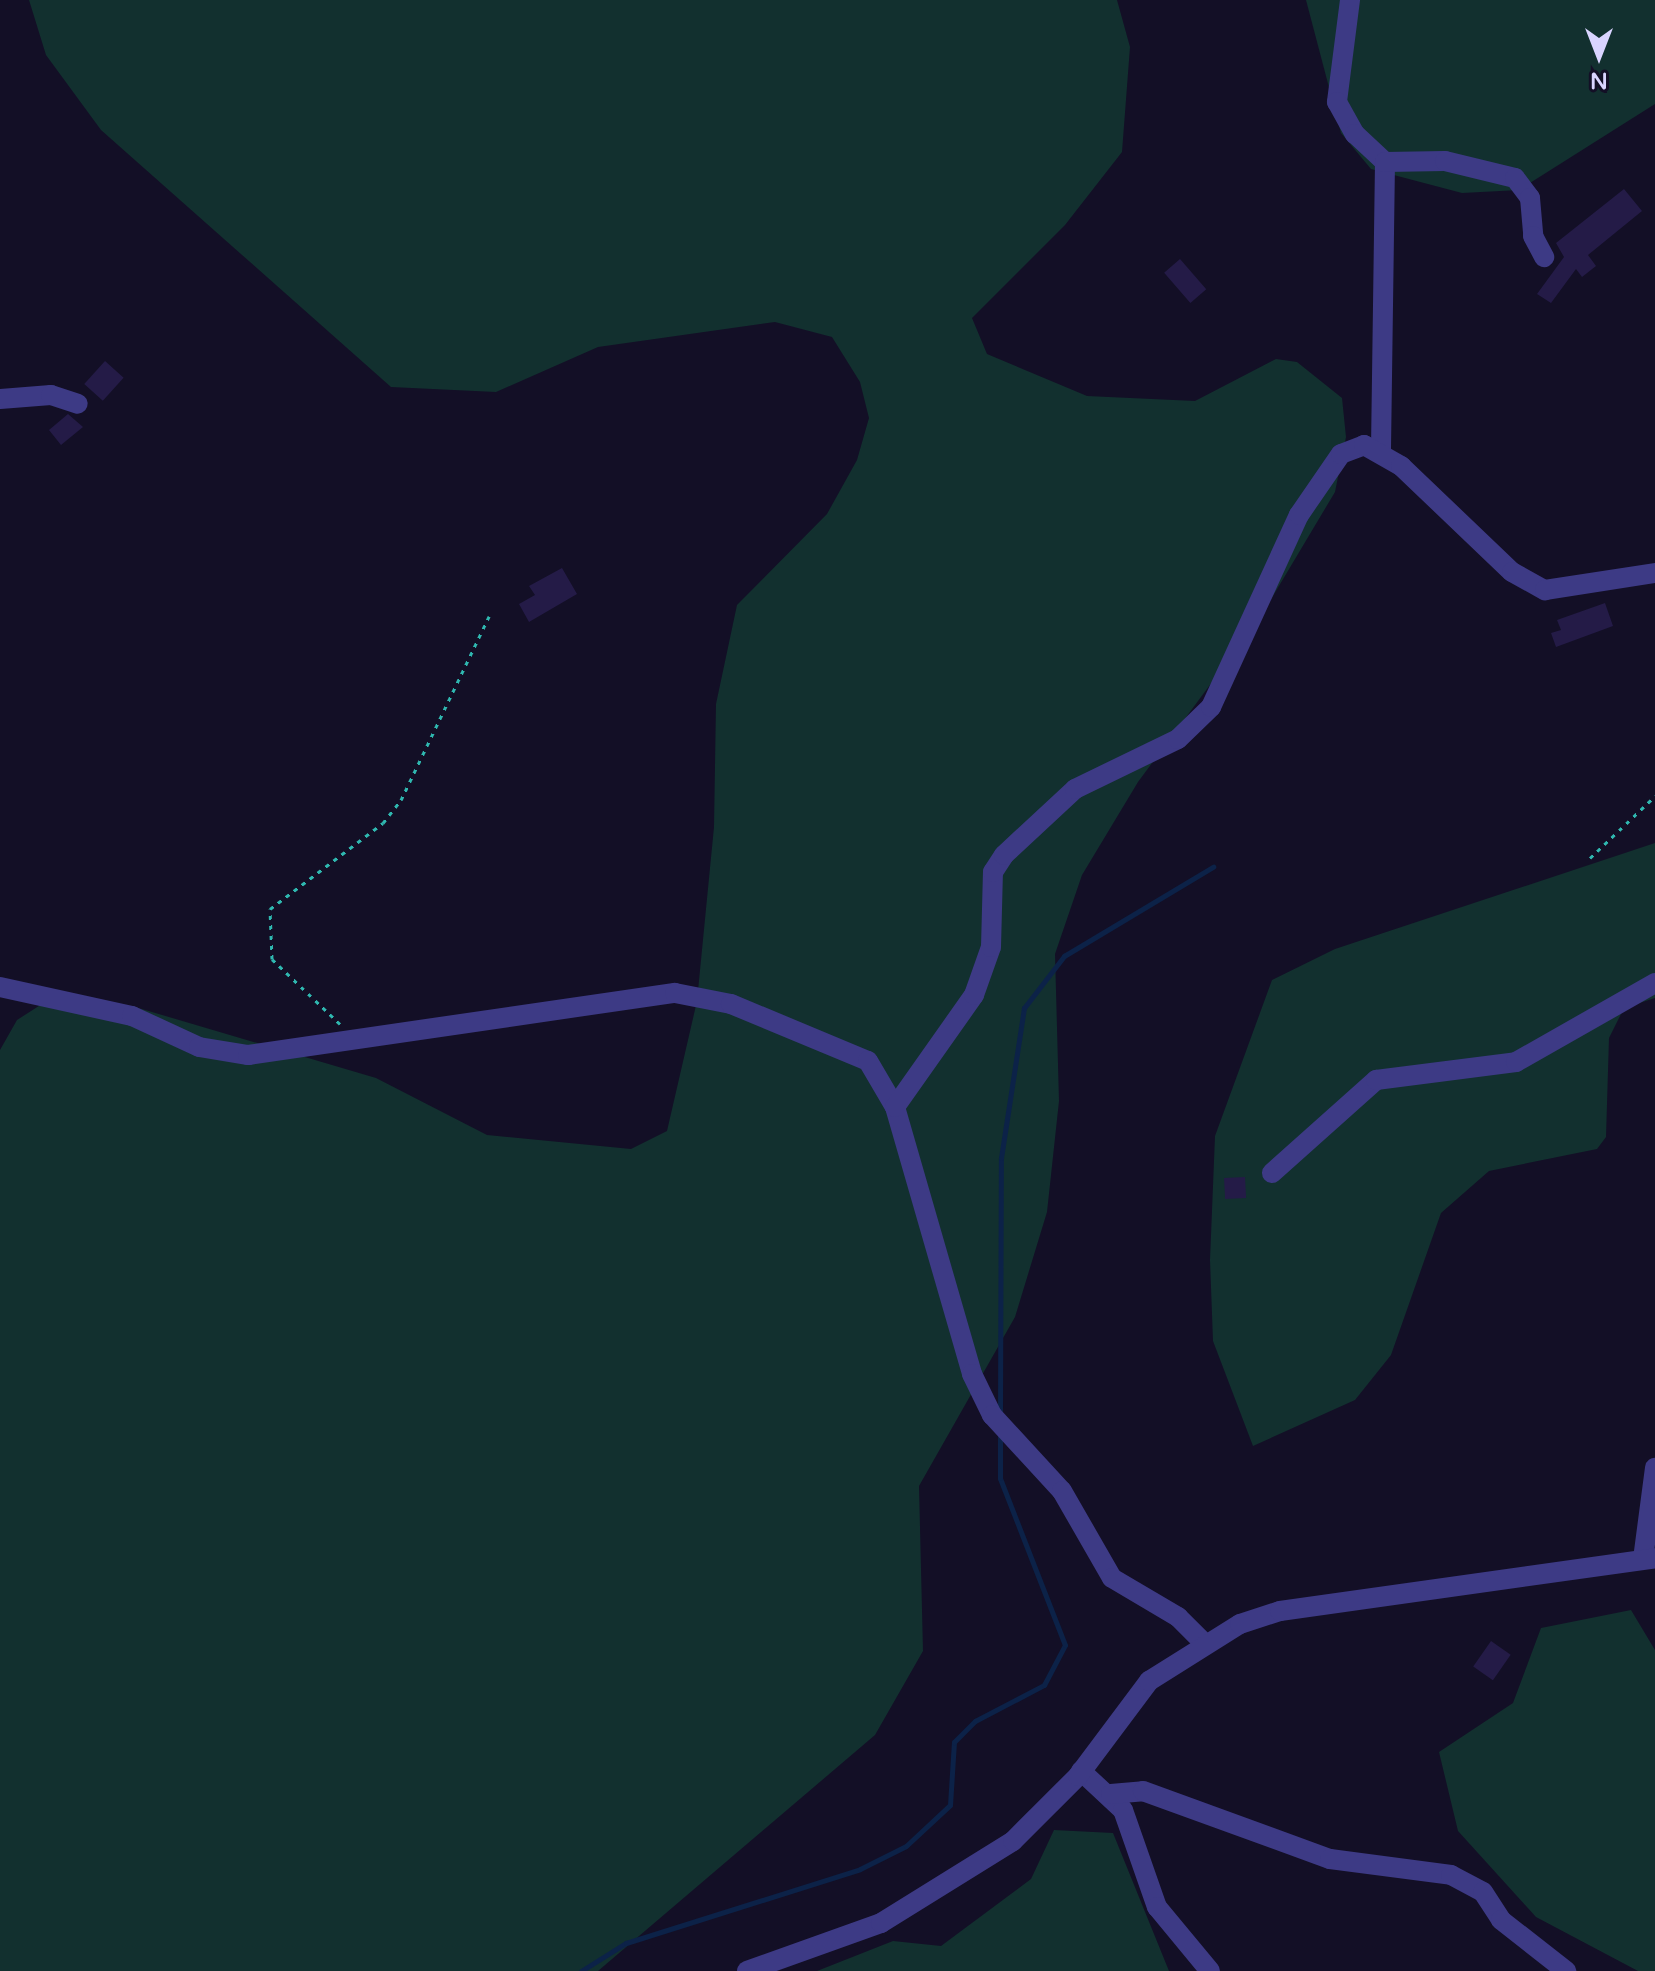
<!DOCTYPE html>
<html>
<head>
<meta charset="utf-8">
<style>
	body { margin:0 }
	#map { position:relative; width:1655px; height:1971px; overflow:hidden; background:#130f26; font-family:"Varela Round",sans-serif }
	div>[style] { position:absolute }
	.green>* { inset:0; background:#12302f }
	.stream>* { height:5px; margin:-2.5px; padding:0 2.5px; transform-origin:2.5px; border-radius:2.5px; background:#0c2248 }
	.building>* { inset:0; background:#241b47; transform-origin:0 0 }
	.path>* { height:3px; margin-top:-1.5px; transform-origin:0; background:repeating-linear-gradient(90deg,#2fb8b0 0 4px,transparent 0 10px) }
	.minor>* { height:20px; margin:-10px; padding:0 10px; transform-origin:10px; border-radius:10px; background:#3d3a85 }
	span { translate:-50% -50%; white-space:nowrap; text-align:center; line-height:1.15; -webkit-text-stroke:8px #130f26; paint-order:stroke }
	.north { position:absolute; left:1559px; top:16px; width:80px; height:80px; -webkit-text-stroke:6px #130f26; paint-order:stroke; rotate:180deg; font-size:22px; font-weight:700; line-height:32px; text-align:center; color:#d9d4ff }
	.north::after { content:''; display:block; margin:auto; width:28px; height:36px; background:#d9d4ff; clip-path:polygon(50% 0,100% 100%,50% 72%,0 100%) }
</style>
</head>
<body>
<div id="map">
	<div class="green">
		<div style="clip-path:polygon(29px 0,1117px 0,1130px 47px,1122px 152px,1065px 225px,972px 318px,987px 354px,1087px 396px,1195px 401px,1276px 359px,1297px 362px,1342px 398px,1346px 437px,1335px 492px,1261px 616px,1138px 782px,1082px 875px,1055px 954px,1059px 1101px,1047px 1212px,1015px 1317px,919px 1486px,923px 1651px,875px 1735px,598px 1971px,0 1971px,0 1050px,17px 1020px,56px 995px,135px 1007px,376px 1078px,487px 1135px,631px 1149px,667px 1131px,697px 1001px,714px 827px,716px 704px,737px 605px,827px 514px,857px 460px,869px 418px,860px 382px,832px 337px,775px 322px,598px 347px,496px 392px,391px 387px,101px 130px,46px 55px)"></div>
		<div style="clip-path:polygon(1306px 0,1655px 0,1655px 104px,1519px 190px,1462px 193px,1371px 169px,1341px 133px)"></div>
		<div style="clip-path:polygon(1655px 843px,1655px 998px,1624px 1008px,1609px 1038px,1606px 1137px,1597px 1149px,1489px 1171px,1441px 1213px,1391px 1355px,1355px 1400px,1253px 1446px,1213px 1341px,1210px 1260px,1215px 1136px,1272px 980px,1335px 949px)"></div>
		<div style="clip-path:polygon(1631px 1610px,1655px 1650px,1655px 1971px,1638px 1971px,1536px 1917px,1458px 1831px,1439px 1752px,1513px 1703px,1541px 1628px)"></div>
		<div style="clip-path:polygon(1054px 1830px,1113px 1833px,1169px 1971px,817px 1971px,893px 1941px,941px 1946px,1031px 1879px)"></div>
	</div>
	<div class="stream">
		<div style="left:1000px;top:1413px;width:255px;rotate:-89.8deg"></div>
		<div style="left:1001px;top:1158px;width:152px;rotate:-81.3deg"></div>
		<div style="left:1024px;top:1008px;width:66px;rotate:-52.4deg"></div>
		<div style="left:1064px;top:956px;width:174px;rotate:-30.9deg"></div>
		<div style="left:581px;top:1971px;width:53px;rotate:-31.9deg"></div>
		<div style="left:626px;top:1943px;width:245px;rotate:-17.5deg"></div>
		<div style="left:860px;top:1869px;width:51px;rotate:-26.6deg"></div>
		<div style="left:906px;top:1846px;width:60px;rotate:-43deg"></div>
		<div style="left:950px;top:1805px;width:63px;rotate:-86.4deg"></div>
		<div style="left:954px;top:1742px;width:30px;rotate:-45deg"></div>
		<div style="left:975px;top:1721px;width:78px;rotate:-27.6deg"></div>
		<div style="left:1044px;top:1685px;width:45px;rotate:-62.3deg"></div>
		<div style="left:1065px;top:1645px;width:179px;rotate:-111.3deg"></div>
		<div style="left:1000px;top:1478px;width:47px;rotate:-90deg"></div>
	</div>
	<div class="building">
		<div style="clip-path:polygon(1624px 189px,1642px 211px,1588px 255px,1596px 266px,1582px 277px,1576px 269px,1551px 303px,1537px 294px,1564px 257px,1556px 243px)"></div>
		<div style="left:1180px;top:259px;width:40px;height:21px;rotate:49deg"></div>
		<div style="left:105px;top:361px;width:25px;height:31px;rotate:42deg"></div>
		<div style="clip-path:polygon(68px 414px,83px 427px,61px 445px,49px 430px)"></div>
		<div style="clip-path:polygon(562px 568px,577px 594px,529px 622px,519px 604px,535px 595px,529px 586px)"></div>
		<div style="clip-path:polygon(1605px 603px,1613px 626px,1556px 647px,1551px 633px,1561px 630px,1557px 620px)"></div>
		<div style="left:1245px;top:1177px;width:21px;height:21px;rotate:87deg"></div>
		<div style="left:1491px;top:1641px;width:24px;height:31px;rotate:35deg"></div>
	</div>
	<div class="path">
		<div style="left:1590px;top:858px;width:90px;rotate:-43.6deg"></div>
		<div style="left:340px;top:1024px;width:94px;rotate:-136.3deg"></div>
		<div style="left:272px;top:959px;width:50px;rotate:-92.3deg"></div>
		<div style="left:270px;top:909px;width:142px;rotate:-37.3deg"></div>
		<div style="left:383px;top:823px;width:29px;rotate:-52deg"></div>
		<div style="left:401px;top:800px;width:204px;rotate:-64.4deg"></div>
	</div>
	<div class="minor">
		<div style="left:1350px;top:0;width:103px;rotate:97.3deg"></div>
		<div style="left:1337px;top:102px;width:37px;rotate:61deg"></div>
		<div style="left:1355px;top:134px;width:41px;rotate:43deg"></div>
		<div style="left:1385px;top:162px;width:291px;rotate:90.8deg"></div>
		<div style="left:1385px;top:162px;width:60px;rotate:-1deg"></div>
		<div style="left:1445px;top:161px;width:72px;rotate:13.7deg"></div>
		<div style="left:1515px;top:178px;width:25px;rotate:53deg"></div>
		<div style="left:1530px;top:198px;width:38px;rotate:85deg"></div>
		<div style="left:1533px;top:236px;width:24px;rotate:62deg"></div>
		<div style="left:0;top:399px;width:51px;rotate:-4.5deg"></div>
		<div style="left:51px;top:395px;width:28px;rotate:18deg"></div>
		<div style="left:0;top:987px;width:135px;rotate:12.4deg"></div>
		<div style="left:132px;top:1016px;width:74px;rotate:24.8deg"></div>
		<div style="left:199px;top:1047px;width:50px;rotate:9.3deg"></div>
		<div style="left:248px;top:1055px;width:431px;rotate:-8.3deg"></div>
		<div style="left:675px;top:993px;width:57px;rotate:11.1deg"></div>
		<div style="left:731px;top:1004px;width:148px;rotate:22.6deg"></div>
		<div style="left:868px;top:1061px;width:53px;rotate:59.6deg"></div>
		<div style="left:895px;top:1107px;width:278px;rotate:73.9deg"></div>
		<div style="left:972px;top:1374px;width:46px;rotate:64deg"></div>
		<div style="left:992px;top:1415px;width:103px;rotate:47.4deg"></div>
		<div style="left:1062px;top:1491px;width:100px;rotate:60.1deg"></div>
		<div style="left:1112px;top:1578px;width:77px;rotate:30.6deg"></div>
		<div style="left:1178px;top:1617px;width:37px;rotate:45deg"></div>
		<div style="left:895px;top:1107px;width:137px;rotate:-54.8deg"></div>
		<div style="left:974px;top:995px;width:51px;rotate:-70.5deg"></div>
		<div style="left:991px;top:947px;width:75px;rotate:-88.5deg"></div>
		<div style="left:993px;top:872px;width:20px;rotate:-57deg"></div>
		<div style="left:1004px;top:855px;width:97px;rotate:-42.9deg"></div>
		<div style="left:1075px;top:789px;width:114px;rotate:-25.9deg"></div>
		<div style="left:1178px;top:739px;width:46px;rotate:-44.1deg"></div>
		<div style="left:1211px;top:707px;width:211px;rotate:-65.4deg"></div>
		<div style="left:1299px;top:515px;width:74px;rotate:-55.5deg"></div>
		<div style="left:1341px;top:454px;width:25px;rotate:-21deg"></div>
		<div style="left:1364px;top:445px;width:43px;rotate:29.6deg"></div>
		<div style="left:1401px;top:466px;width:153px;rotate:43.7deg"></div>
		<div style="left:1512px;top:572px;width:38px;rotate:29deg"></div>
		<div style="left:1545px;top:590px;width:111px;rotate:-8.8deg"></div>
		<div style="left:1272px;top:1173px;width:140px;rotate:-41.8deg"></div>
		<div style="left:1376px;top:1080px;width:141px;rotate:-7.3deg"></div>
		<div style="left:1516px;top:1062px;width:160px;rotate:-29.6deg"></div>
		<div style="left:1643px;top:1559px;width:92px;rotate:-82.5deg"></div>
		<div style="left:1081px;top:1771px;width:57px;rotate:42.9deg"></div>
		<div style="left:1123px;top:1810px;width:103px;rotate:70.7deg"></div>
		<div style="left:1157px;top:1907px;width:83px;rotate:50.4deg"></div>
		<div style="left:1111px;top:1794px;width:32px;rotate:-5deg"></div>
		<div style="left:1143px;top:1791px;width:199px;rotate:20deg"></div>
		<div style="left:1330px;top:1859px;width:122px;rotate:7.5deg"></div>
		<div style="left:1451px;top:1875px;width:36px;rotate:28deg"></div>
		<div style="left:1483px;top:1892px;width:33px;rotate:57deg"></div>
		<div style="left:1501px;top:1920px;width:83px;rotate:38.1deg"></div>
		<div style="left:747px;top:1971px;width:142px;rotate:-19.7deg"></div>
		<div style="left:881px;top:1923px;width:155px;rotate:-31.8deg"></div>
		<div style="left:1013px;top:1841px;width:92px;rotate:-45deg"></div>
		<div style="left:1078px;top:1776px;width:119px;rotate:-53.2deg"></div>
		<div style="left:1149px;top:1681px;width:107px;rotate:-32.1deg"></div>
		<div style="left:1240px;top:1624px;width:42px;rotate:-18deg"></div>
		<div style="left:1280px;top:1611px;width:379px;rotate:-8deg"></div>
	</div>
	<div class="north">N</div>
</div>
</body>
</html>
